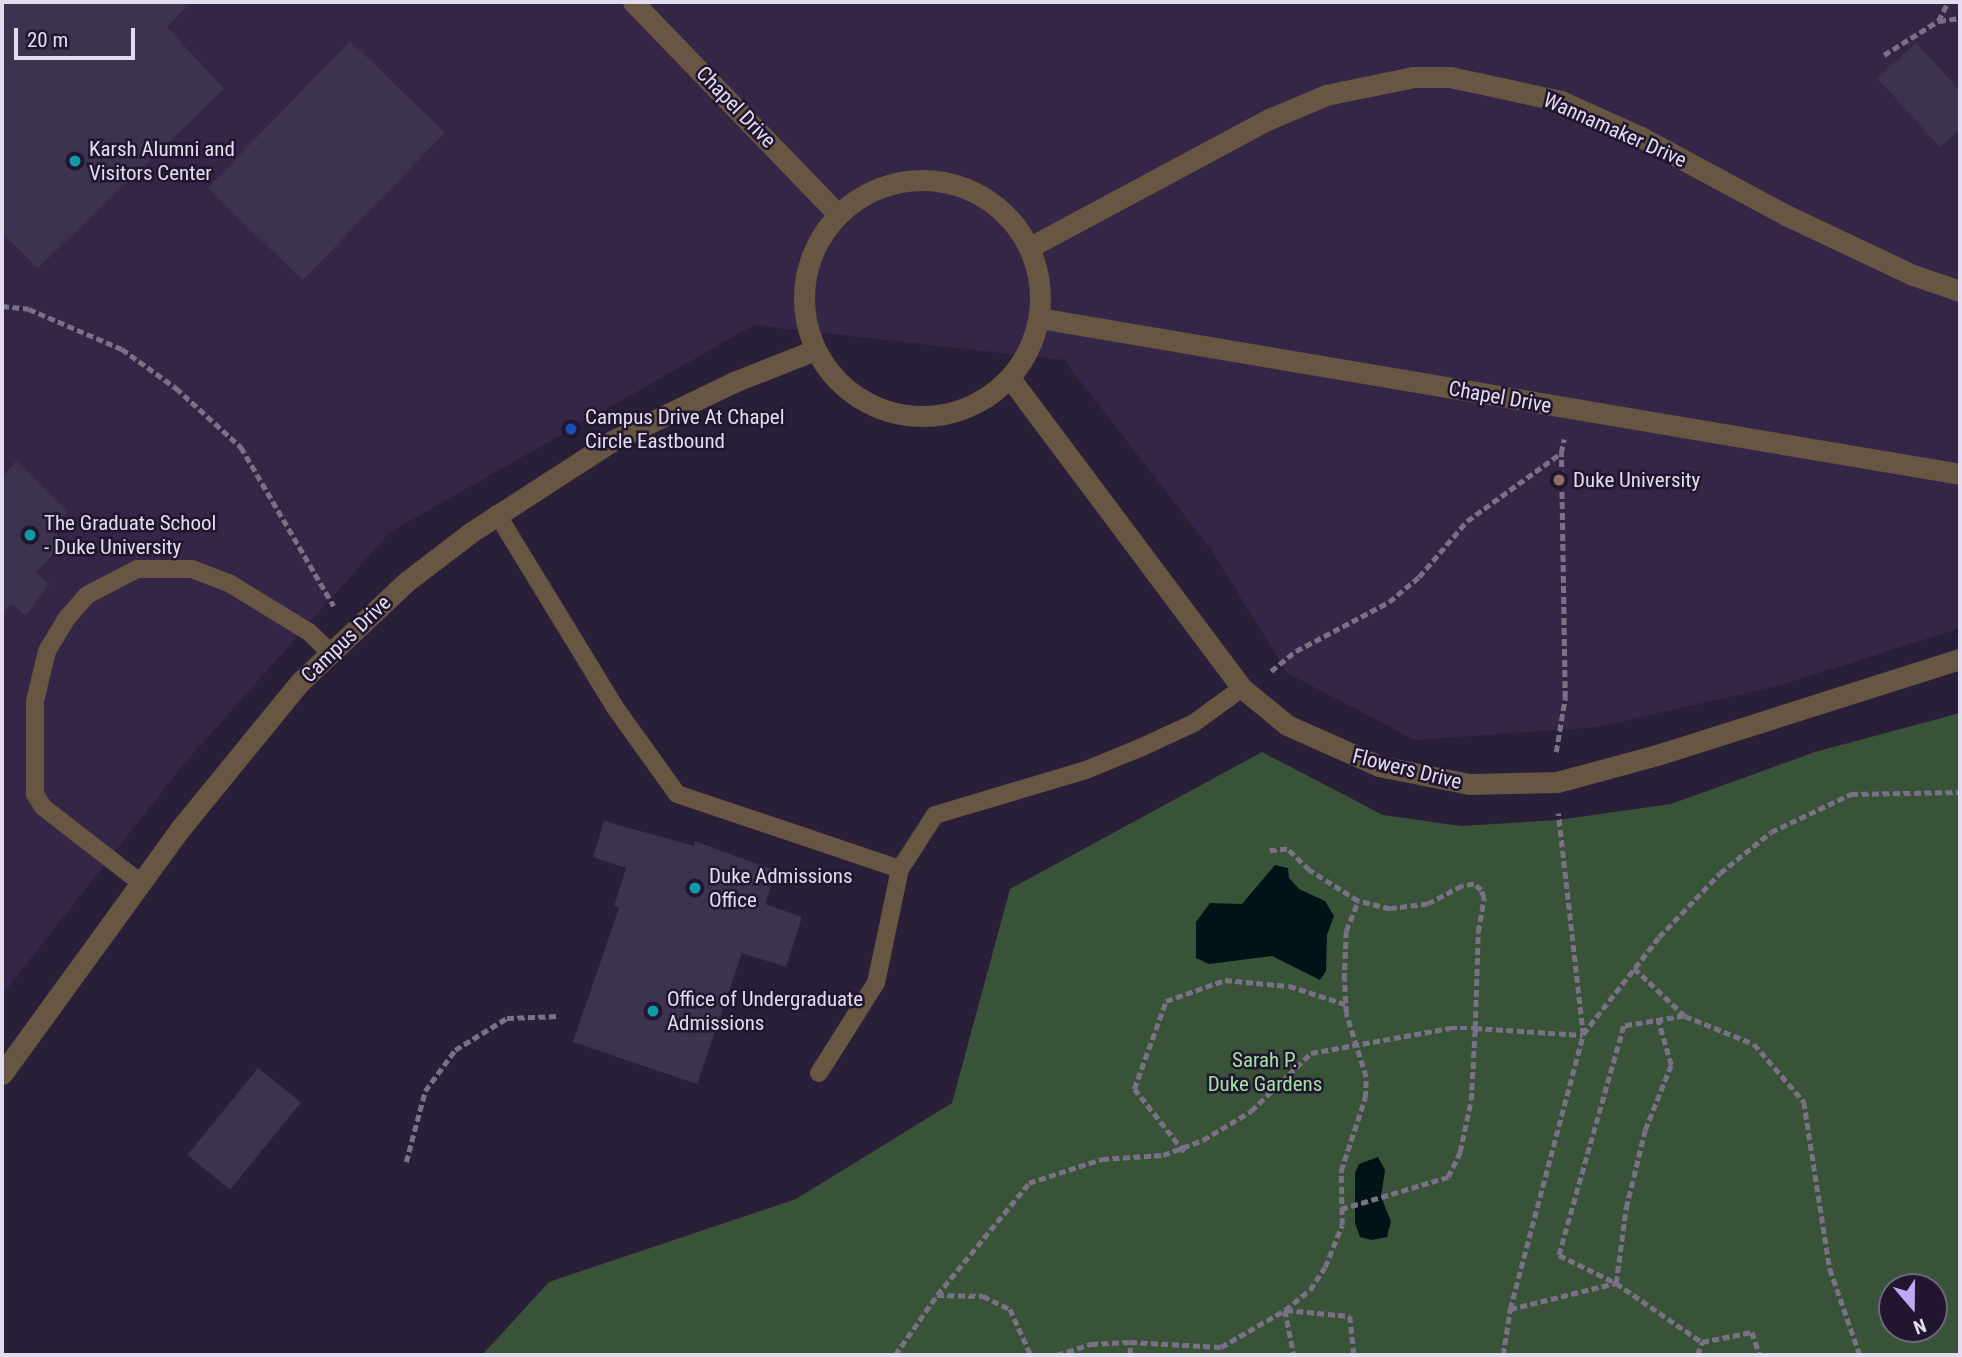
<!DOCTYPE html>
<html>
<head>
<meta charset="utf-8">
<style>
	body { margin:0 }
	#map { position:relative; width:1962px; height:1357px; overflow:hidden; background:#2a1f39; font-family:"Roboto Condensed",sans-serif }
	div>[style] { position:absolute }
	.built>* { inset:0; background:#352647 }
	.green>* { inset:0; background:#385338 }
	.water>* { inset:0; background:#001317 }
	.building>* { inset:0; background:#3e334f; transform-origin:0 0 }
	.path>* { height:4.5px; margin-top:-2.25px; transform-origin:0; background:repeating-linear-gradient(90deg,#7a7187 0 7px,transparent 0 10.5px) }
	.lane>* { height:18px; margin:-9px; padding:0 9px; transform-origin:9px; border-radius:9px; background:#665642 }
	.street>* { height:21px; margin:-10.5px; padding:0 10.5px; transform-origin:10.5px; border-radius:10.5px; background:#665642 }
	.street>.ring { margin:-10.5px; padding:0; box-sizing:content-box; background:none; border:21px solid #665642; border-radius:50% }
	.dots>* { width:19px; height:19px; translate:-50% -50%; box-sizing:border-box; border:4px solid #21152f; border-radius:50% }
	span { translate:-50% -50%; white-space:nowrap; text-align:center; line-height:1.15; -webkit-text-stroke:5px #21152f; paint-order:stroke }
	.street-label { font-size:21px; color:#e3dcee }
	.poi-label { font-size:21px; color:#e3dcee }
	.left { translate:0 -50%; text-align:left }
	.park-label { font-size:21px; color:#a1e29f }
	.frame { position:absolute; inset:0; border:4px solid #e3dcee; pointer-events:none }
	.north { position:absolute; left:1878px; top:1273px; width:70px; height:70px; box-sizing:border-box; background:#21152f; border:2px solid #6f657b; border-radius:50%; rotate:160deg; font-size:19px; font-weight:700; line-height:28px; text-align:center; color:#e3dcee }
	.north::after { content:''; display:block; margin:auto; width:24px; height:32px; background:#bea9f5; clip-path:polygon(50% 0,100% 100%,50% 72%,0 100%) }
	.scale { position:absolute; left:14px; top:28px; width:121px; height:32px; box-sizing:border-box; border:4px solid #e3dcee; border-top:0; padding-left:9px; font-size:21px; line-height:24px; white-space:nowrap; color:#e3dcee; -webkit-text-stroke:5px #21152f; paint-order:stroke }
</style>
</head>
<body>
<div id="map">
	<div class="built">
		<div style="clip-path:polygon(2px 2px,1960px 2px,1960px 628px,1781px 685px,1598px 727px,1415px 740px,1287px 673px,1213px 552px,1064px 360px,754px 325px,390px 532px,183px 765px,2px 995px)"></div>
	</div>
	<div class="green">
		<div style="clip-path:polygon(evenodd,1960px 713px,1960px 1355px,482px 1355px,549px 1282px,796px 1199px,952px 1103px,1010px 889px,1262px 752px,1383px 815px,1461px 826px,1558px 820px,1671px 804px,1815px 752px,1960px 713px,1892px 1287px,1934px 1287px,1934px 1329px,1892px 1329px,1892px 1287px)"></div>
	</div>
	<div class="water">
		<div style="clip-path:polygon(1275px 865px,1288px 868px,1289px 878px,1299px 889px,1325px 901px,1334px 916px,1327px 935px,1326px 971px,1320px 980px,1272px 956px,1209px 964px,1196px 958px,1196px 922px,1210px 903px,1242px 904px)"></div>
		<div style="clip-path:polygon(1378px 1157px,1385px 1170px,1381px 1197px,1391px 1221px,1387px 1237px,1372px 1240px,1360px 1237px,1355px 1223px,1355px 1173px,1359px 1164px)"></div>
	</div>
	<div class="building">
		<div style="clip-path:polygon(2px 2px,191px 2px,167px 27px,224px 89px,38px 268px,2px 233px)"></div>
		<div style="left:350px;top:41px;width:132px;height:205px;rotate:44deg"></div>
		<div style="clip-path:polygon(1916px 43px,1960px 91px,1960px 129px,1940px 147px,1877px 78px)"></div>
		<div style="clip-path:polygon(16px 461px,68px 511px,52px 530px,64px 541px,36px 573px,49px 584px,26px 616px,11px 603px,2px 615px,2px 478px)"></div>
		<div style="clip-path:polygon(604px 821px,694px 846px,695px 841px,776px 871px,765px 904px,802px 917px,786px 967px,742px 953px,697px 1084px,573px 1042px,619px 908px,614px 906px,626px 868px,593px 857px)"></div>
		<div style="left:258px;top:1068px;width:55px;height:112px;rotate:39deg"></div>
	</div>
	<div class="path">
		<div style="left:1939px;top:21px;width:21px;rotate:-8deg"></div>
		<div style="left:1884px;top:55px;width:64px;rotate:-32.2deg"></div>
		<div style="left:1938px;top:21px;width:21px;rotate:-62deg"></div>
		<div style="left:2px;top:306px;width:27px;rotate:6deg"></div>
		<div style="left:29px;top:309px;width:101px;rotate:23.3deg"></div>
		<div style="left:122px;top:349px;width:67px;rotate:35.8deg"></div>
		<div style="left:176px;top:388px;width:88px;rotate:42.2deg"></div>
		<div style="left:241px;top:447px;width:184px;rotate:59.7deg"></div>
		<div style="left:1271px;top:671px;width:32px;rotate:-39deg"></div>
		<div style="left:1296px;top:651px;width:105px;rotate:-27.8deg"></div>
		<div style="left:1389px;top:602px;width:39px;rotate:-40deg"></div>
		<div style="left:1419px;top:577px;width:74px;rotate:-49.4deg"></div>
		<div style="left:1467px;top:521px;width:116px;rotate:-35.9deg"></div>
		<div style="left:1561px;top:453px;width:14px;rotate:-78deg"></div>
		<div style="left:1556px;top:752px;width:55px;rotate:-80.5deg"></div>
		<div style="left:1565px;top:698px;width:245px;rotate:-90.9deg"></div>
		<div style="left:1634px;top:968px;width:70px;rotate:43.3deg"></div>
		<div style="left:1685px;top:1016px;width:74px;rotate:22.1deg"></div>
		<div style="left:1754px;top:1044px;width:77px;rotate:49.2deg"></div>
		<div style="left:1804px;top:1102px;width:169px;rotate:81.2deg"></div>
		<div style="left:1830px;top:1269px;width:91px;rotate:70.8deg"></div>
		<div style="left:1684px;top:1016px;width:61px;rotate:170.5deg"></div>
		<div style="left:1624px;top:1026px;width:238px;rotate:105.8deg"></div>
		<div style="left:1559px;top:1255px;width:64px;rotate:26.2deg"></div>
		<div style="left:1616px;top:1283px;width:104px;rotate:34.5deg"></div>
		<div style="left:1583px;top:1034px;width:123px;rotate:-51.9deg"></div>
		<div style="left:1659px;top:937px;width:88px;rotate:-46.4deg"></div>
		<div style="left:1720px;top:873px;width:65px;rotate:-38.8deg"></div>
		<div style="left:1771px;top:832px;width:89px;rotate:-25.4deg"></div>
		<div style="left:1851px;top:794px;width:109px;rotate:-1.1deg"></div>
		<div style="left:1184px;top:1152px;width:80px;rotate:-128.4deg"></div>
		<div style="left:1134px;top:1089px;width:94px;rotate:-70deg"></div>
		<div style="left:1166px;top:1001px;width:63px;rotate:-19.6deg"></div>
		<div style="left:1225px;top:980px;width:64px;rotate:5.4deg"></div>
		<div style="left:1289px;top:986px;width:59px;rotate:17.8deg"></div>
		<div style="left:406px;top:1162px;width:73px;rotate:-75deg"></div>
		<div style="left:425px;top:1091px;width:51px;rotate:-53.8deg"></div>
		<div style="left:455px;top:1050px;width:61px;rotate:-31.6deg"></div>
		<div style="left:507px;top:1018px;width:52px;rotate:-2.2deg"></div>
		<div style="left:1341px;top:1209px;width:112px;rotate:-16.7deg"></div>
		<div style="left:1448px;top:1177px;width:28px;rotate:-64deg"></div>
		<div style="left:1460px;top:1152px;width:53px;rotate:-78.1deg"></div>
		<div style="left:1471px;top:1100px;width:72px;rotate:-86.8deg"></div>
		<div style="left:1475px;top:1028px;width:108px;rotate:3.7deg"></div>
		<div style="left:937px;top:1295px;width:145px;rotate:-50.6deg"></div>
		<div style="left:1029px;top:1183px;width:77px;rotate:-18.2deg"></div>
		<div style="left:1102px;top:1159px;width:61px;rotate:-3.8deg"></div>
		<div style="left:1163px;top:1155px;width:43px;rotate:-20.6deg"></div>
		<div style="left:1203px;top:1140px;width:56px;rotate:-31.1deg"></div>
		<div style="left:1251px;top:1111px;width:83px;rotate:-44deg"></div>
		<div style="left:1311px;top:1053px;width:141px;rotate:-10.2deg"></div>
		<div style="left:1450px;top:1028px;width:25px"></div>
		<div style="left:1475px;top:1028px;width:96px;rotate:-88.2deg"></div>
		<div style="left:1478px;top:932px;width:35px;rotate:-80deg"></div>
		<div style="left:1484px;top:898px;width:9px;rotate:-111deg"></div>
		<div style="left:1481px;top:890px;width:9px;rotate:-139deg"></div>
		<div style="left:1474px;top:884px;width:12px;rotate:171deg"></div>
		<div style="left:1462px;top:886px;width:38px;rotate:152deg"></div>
		<div style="left:1428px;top:904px;width:38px;rotate:173deg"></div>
		<div style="left:1390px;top:909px;width:33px;rotate:-166deg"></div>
		<div style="left:1358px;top:901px;width:58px;rotate:-147.7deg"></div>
		<div style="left:1309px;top:870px;width:30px;rotate:-136deg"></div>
		<div style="left:1287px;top:849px;width:18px;rotate:174deg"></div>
		<div style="left:1510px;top:1309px;width:109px;rotate:-13.8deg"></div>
		<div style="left:1616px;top:1283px;width:76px;rotate:-82.4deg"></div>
		<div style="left:1626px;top:1208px;width:80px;rotate:-76.3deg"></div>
		<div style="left:1645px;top:1130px;width:70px;rotate:-68.2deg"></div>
		<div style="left:1671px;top:1065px;width:47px;rotate:-106.1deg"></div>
		<div style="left:1285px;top:1310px;width:46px;rotate:78.7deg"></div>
		<div style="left:1286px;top:1310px;width:64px;rotate:5.4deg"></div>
		<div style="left:1350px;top:1316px;width:39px;rotate:84deg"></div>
		<div style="left:895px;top:1355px;width:73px;rotate:-55deg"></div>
		<div style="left:937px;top:1295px;width:46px;rotate:1.2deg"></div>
		<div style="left:983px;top:1296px;width:30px;rotate:26deg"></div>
		<div style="left:1010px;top:1309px;width:51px;rotate:65.5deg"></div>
		<div style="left:1057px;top:1355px;width:36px;rotate:-18deg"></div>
		<div style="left:1091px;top:1344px;width:39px;rotate:-3deg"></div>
		<div style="left:1130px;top:1342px;width:91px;rotate:3.1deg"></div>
		<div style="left:1221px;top:1347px;width:74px;rotate:-30deg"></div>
		<div style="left:1285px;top:1310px;width:32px;rotate:-39deg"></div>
		<div style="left:1310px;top:1290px;width:27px;rotate:-57deg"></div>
		<div style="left:1325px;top:1267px;width:45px;rotate:-68deg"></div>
		<div style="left:1342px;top:1225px;width:54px;rotate:-91.1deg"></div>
		<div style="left:1341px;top:1171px;width:77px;rotate:-71.8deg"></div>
		<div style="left:1365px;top:1098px;width:21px;rotate:-87deg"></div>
		<div style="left:1366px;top:1077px;width:67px;rotate:-107.4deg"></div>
		<div style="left:1346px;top:1013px;width:33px;rotate:-93deg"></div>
		<div style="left:1344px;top:980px;width:49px;rotate:-87.7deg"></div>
		<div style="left:1346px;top:931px;width:32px;rotate:-68deg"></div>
		<div style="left:1130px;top:1355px;width:13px;rotate:-90deg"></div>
		<div style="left:1503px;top:1355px;width:47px;rotate:-81.3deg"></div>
		<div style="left:1510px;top:1309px;width:284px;rotate:-75.1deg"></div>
		<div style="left:1583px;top:1035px;width:223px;rotate:-96.4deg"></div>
		<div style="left:1697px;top:1355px;width:14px;rotate:-69deg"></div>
		<div style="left:1702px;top:1342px;width:51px;rotate:-11.3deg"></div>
		<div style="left:1752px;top:1332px;width:24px;rotate:71deg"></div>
	</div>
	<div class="lane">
		<div style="left:497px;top:514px;width:225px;rotate:58.6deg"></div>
		<div style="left:614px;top:706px;width:108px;rotate:54.4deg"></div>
		<div style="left:677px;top:794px;width:235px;rotate:18.6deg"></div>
		<div style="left:141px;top:883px;width:124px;rotate:-142.2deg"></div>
		<div style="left:43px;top:807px;width:15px;rotate:-122deg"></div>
		<div style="left:35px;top:794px;width:93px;rotate:-90deg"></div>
		<div style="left:35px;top:701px;width:51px;rotate:-76.5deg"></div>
		<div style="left:47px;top:651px;width:39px;rotate:-59deg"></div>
		<div style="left:67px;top:618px;width:30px;rotate:-49deg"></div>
		<div style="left:87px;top:595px;width:56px;rotate:-27.5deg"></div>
		<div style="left:137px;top:569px;width:55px"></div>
		<div style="left:192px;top:569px;width:40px;rotate:21deg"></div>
		<div style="left:229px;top:583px;width:94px;rotate:31.5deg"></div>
		<div style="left:309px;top:632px;width:28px;rotate:44deg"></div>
		<div style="left:819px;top:1073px;width:107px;rotate:-57.7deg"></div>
		<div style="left:876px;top:983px;width:116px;rotate:-78.1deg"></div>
		<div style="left:900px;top:869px;width:64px;rotate:-57.1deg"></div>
		<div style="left:935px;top:815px;width:158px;rotate:-16.6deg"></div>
		<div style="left:1086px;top:770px;width:61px;rotate:-22.3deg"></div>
		<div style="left:1142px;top:747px;width:57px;rotate:-24.8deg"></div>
		<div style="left:1194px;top:723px;width:59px;rotate:-36.1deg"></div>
	</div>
	<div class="street">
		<div style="left:633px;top:2px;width:295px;rotate:46deg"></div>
		<div class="ring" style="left:804px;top:180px;width:215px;height:215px"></div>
		<div style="left:1030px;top:247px;width:271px;rotate:-28.2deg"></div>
		<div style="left:1269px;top:119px;width:62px;rotate:-22.8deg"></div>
		<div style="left:1326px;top:95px;width:90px;rotate:-11.6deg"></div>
		<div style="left:1414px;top:77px;width:36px"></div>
		<div style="left:1450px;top:77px;width:114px;rotate:12.2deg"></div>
		<div style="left:1561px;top:101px;width:88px;rotate:24.2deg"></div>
		<div style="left:1641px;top:137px;width:167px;rotate:28.3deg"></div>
		<div style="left:1788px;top:216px;width:138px;rotate:25.3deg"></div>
		<div style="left:1913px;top:275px;width:50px;rotate:18.8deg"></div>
		<div style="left:1039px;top:318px;width:934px;rotate:9.61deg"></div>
		<div style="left:1010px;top:378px;width:387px;rotate:53.2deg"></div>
		<div style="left:1242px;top:688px;width:58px;rotate:39.4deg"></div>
		<div style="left:1287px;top:725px;width:101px;rotate:24deg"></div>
		<div style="left:1379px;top:766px;width:92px;rotate:11.3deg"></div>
		<div style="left:1469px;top:784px;width:88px;rotate:-1.3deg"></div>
		<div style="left:1557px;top:782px;width:104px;rotate:-15.1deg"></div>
		<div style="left:1657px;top:755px;width:318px;rotate:-17.6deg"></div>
		<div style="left:2px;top:1074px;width:303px;rotate:-54deg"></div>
		<div style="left:180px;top:829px;width:188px;rotate:-50.8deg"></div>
		<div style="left:299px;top:683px;width:147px;rotate:-43.3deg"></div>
		<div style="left:406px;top:582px;width:81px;rotate:-37.4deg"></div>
		<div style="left:470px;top:533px;width:169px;rotate:-32.9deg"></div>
		<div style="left:612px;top:441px;width:136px;rotate:-25.8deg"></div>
		<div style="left:734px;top:382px;width:87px;rotate:-21.6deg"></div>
	</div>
	<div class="dots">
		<div style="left:75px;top:161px;background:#0f9aa8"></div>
		<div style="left:571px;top:429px;background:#1a4fb4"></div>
		<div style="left:1559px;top:480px;background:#8d6e63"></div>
		<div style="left:30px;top:535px;background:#0f9aa8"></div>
		<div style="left:695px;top:888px;background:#0f9aa8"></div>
		<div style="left:653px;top:1011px;background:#0f9aa8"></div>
	</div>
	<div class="street-label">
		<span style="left:736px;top:107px;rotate:46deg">Chapel Drive</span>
		<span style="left:1615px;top:130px;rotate:24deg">Wannamaker Drive</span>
		<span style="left:1500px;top:397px;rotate:10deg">Chapel Drive</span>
		<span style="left:346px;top:639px;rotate:-44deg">Campus Drive</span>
		<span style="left:1407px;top:769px;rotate:14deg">Flowers Drive</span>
	</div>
	<div class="poi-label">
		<span class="left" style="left:89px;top:161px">Karsh Alumni and<br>Visitors Center</span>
		<span class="left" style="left:585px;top:429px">Campus Drive At Chapel<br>Circle Eastbound</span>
		<span class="left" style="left:1573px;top:480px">Duke University</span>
		<span class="left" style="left:44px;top:535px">The Graduate School<br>- Duke University</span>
		<span class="left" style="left:709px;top:888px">Duke Admissions<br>Office</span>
		<span class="left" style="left:667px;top:1011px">Office of Undergraduate<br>Admissions</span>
	</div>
	<div class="park-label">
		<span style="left:1265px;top:1072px">Sarah P.<br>Duke Gardens</span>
	</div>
	<div class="frame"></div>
	<div class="north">N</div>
	<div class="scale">20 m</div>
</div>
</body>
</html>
